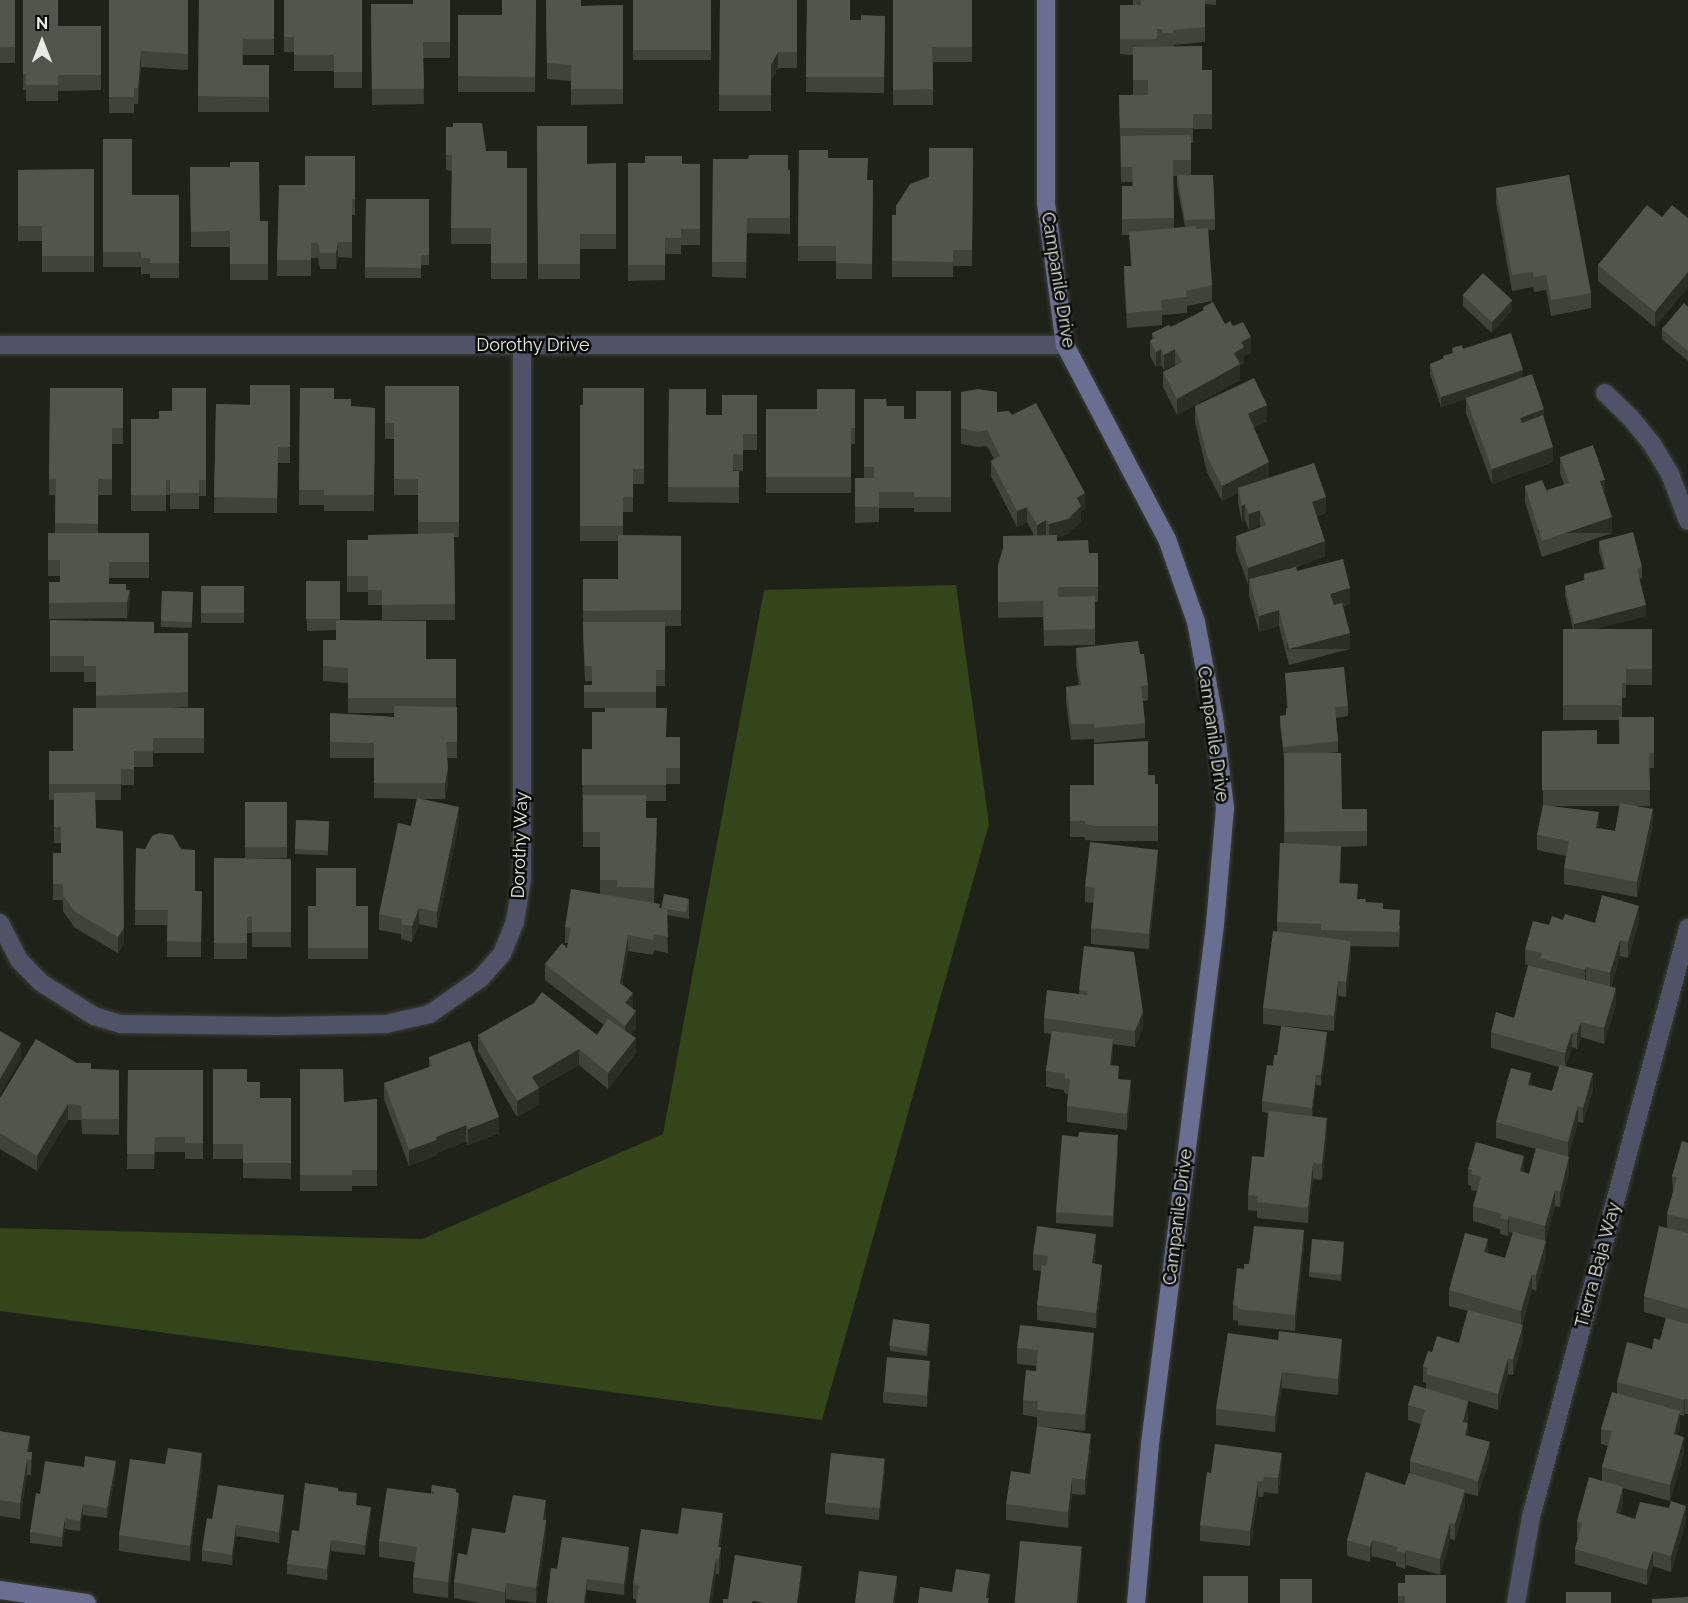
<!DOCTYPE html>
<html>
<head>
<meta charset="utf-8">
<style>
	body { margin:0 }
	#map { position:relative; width:1688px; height:1603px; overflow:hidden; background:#1e2219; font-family:Raleway,sans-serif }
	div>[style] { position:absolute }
	.green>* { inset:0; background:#334519 }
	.roads { filter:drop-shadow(0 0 2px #3a3e36) drop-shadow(0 0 2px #3a3e36) }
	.street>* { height:18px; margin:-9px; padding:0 9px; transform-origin:9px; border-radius:9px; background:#505268 }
	.secondary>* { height:18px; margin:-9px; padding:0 9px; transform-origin:9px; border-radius:9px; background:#6a6e91 }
	.wall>* { inset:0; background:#3f443a; transform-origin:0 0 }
	.shaded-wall>* { inset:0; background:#2a2f25; transform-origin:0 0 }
	.building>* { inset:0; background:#51564c; transform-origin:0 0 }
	span { translate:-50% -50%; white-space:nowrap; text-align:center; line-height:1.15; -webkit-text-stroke:5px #090b07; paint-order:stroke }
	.street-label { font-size:18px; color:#e9ece5 }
	.north { position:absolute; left:12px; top:12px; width:60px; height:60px; -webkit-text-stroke:4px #090b07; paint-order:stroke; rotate:0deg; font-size:16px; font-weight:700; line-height:24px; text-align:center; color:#e9ece5 }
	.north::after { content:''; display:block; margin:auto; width:21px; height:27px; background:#e9ece5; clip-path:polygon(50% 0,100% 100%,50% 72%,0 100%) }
</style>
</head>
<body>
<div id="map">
	<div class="green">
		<div style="clip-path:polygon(956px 585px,989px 824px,822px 1420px,0 1311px,0 1228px,422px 1239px,663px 1134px,764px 590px)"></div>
	</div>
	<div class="roads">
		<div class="street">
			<div style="left:0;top:345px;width:1065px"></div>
			<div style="left:1605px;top:393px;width:35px;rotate:44deg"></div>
			<div style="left:1630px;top:417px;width:35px;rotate:51deg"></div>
			<div style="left:1652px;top:444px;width:35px;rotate:59deg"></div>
			<div style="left:1670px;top:474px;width:50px;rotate:69deg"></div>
			<div style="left:0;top:923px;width:42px;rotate:62.8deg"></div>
			<div style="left:19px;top:960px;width:30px;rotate:46deg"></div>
			<div style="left:40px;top:982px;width:64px;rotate:32.2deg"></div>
			<div style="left:94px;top:1016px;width:28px;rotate:17deg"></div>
			<div style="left:121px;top:1024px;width:156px;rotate:0.7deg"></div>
			<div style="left:277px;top:1026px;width:109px;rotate:-1.1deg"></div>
			<div style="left:386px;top:1024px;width:45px;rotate:-12.8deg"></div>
			<div style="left:430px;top:1014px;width:62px;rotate:-35.2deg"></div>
			<div style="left:481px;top:978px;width:32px;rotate:-49deg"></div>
			<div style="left:502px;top:954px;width:35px;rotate:-68deg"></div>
			<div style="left:515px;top:922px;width:44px;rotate:-80.8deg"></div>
			<div style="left:522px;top:879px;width:534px;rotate:-90deg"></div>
			<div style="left:1516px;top:1603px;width:87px;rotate:-80.1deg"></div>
			<div style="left:1531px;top:1517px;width:610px;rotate:-75.07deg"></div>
		</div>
		<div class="secondary">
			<div style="left:1046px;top:0;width:203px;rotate:90deg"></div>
			<div style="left:1046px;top:203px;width:143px;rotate:82.4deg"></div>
			<div style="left:1065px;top:345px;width:219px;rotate:62.3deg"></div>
			<div style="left:1167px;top:539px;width:88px;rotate:70.7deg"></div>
			<div style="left:1196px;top:622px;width:97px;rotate:79.3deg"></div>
			<div style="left:1214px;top:717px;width:92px;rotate:83.1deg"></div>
			<div style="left:1225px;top:808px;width:117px;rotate:94.9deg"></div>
			<div style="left:1215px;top:925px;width:523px;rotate:97.14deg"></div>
			<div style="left:1150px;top:1444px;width:160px;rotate:95deg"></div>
			<div style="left:0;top:1590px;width:88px;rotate:8.5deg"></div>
		</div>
	</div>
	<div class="wall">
		<div style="left:0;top:0;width:15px;height:63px"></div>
		<div style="clip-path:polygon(23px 0,58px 26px,101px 26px,101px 90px,58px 91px,58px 101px,26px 101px,26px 90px,23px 90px)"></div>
		<div style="clip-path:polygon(109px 0,188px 0,188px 70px,141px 67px,138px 104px,134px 104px,134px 113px,109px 113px)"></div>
		<div style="clip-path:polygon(199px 0,274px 0,274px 55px,243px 55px,243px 65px,269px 65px,269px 112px,198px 112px)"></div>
		<div style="clip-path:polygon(284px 0,362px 0,362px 88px,334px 88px,334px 71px,294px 71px,294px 52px,284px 52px)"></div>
		<div style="clip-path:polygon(450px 0,450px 58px,423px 58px,424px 104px,372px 105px,371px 4px,413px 4px)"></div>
		<div style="clip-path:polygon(536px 0,535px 92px,458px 92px,458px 15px,502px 15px)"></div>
		<div style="clip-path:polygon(546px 0,581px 6px,623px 5px,623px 104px,571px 105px,571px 81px,547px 79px)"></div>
		<div style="left:633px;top:0;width:78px;height:60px"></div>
		<div style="clip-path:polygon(720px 0,797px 0,797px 68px,778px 68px,771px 81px,771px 111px,719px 111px)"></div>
		<div style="clip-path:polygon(807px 0,850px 20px,861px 20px,885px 16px,884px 93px,806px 92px)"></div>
		<div style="clip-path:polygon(893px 0,972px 0,972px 62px,933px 62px,933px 105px,893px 105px)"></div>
		<div style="clip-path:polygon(evenodd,1133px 0,1216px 0,1216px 5px,1205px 4px,1205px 42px,1173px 45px,1202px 70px,1212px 70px,1212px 129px,1193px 129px,1193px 143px,1191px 143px,1191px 175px,1215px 219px,1215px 230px,1208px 230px,1212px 285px,1212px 301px,1187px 306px,1187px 313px,1162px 315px,1162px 325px,1127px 328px,1124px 282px,1124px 266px,1131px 266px,1129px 235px,1122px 235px,1122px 186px,1132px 186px,1132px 182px,1121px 182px,1119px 95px,1133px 95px,1133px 55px,1120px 54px,1120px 5px,1133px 5px,1133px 0,1173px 176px,1177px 176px,1177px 186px,1185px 227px,1174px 228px,1173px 176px)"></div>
		<div style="clip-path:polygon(537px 126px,587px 164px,616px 163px,616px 249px,580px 249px,580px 279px,538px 279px)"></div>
		<div style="clip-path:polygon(446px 127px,486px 151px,507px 168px,527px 168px,527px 279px,491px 279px,491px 244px,451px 244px,452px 171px,446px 170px)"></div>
		<div style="clip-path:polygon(103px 139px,132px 195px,179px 195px,179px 278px,150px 278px,150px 274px,141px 274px,141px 267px,103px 267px)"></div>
		<div style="clip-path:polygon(973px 148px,972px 266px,953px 266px,953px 277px,892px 277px,892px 215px,896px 215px,929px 177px)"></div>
		<div style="clip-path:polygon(799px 150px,828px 158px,868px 180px,873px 180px,872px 279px,836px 279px,836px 261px,798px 261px)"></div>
		<div style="clip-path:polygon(355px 156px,355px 215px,352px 215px,352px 258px,338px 257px,336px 269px,320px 269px,318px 258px,311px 258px,311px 276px,277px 276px,277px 260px,305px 185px)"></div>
		<div style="clip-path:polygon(713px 159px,790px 170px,790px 234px,747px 233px,746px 278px,712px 277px)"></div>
		<div style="clip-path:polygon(628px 163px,700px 164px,700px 245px,681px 245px,681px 254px,665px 254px,665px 280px,628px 281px)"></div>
		<div style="clip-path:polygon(190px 167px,260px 221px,268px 221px,268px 280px,230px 280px,230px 247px,191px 247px)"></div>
		<div style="clip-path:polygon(94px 169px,94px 272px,42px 272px,42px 241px,18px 241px,18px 170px)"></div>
		<div style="clip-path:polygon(1496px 188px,1591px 293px,1591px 308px,1551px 316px,1546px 290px,1534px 292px,1533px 287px,1512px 291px,1496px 203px)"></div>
		<div style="clip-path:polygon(366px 199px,429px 199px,429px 265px,421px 265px,421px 278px,365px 278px)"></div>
		<div style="clip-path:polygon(1662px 217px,1655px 327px,1598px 281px,1598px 265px)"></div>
		<div style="clip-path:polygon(1463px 296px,1512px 310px,1492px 333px,1463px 306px)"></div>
		<div style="clip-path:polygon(1203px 307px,1225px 324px,1233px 326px,1251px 353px,1244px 356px,1244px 363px,1240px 365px,1240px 380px,1177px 415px,1163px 387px,1163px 372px,1176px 365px,1175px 364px,1164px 370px,1161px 365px,1156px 367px,1150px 356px,1150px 341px,1152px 339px,1152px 333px,1171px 327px,1203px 311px)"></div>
		<div style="clip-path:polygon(1688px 307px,1688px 361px,1662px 339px,1662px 329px)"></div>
		<div style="clip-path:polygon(1452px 348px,1463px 349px,1523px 377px,1544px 421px,1553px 462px,1492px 484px,1466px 413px,1466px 399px,1441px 407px,1430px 374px,1430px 364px,1443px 359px,1443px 356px,1452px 353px)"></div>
		<div style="clip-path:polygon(290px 385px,290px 463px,278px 463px,277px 513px,214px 513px,216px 404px,250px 405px)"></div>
		<div style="clip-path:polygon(385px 386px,459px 386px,459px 537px,454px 537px,455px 620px,382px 620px,382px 605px,368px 605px,368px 592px,347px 592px,347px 540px,368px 540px,418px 534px,418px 495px,394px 495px,394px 439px,385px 439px)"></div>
		<div style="clip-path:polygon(50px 388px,123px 388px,123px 444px,112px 444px,112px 495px,98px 495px,98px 533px,149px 533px,149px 578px,109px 578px,109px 584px,126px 590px,130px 605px,127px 618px,49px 619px,49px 582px,60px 582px,60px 576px,48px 576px,48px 533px,55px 533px,55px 495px,49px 495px)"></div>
		<div style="clip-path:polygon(206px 388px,206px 496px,199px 496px,199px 509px,170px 509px,170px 495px,166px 495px,166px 511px,131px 511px,131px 419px,159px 419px,172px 411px)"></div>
		<div style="clip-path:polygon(300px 388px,351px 406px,375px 408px,374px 511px,324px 511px,324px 505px,299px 505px)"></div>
		<div style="clip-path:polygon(644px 388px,644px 484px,633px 484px,633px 512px,623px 512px,623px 535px,681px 536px,681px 626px,665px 626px,665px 686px,656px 686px,656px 708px,584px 708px,584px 685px,592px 685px,592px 681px,585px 681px,583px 638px,583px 579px,618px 579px,618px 541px,580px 541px,580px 405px,583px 405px)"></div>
		<div style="clip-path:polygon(669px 389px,706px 415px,722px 415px,757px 395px,757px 450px,743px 450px,743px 471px,733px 470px,733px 471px,739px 471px,739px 503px,668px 502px)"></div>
		<div style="clip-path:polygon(855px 389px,855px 444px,851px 444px,851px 493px,766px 493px,766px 409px,817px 409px)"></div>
		<div style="clip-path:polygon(951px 391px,951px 512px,914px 512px,914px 508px,879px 508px,879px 522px,855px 523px,855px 478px,864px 478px,864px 399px,887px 406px,904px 419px,916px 419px)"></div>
		<div style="clip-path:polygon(961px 392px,997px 412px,1012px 415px,1085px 509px,1081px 511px,1081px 522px,1068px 534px,1057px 537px,1057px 541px,1089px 553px,1098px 553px,1098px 602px,1095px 602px,1095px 645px,1044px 646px,1043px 617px,998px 618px,998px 565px,1034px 535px,1027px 522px,1017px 527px,991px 476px,991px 461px,994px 459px,987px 446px,978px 447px,961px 444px)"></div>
		<div style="clip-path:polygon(1195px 406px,1267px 421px,1254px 427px,1269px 477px,1326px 513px,1317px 516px,1325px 556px,1296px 567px,1297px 571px,1350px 604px,1343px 606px,1350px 649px,1289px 665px,1279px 626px,1259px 632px,1249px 595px,1249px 583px,1248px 584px,1236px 551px,1236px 536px,1261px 527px,1260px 525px,1249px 530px,1245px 520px,1242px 522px,1238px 503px,1238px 493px,1222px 501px,1207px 472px,1195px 422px)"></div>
		<div style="clip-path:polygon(1560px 457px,1605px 495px,1612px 533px,1542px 557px,1525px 502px,1525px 486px,1547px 492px,1564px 485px,1560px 473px)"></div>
		<div style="clip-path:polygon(evenodd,1599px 541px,1642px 567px,1642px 578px,1639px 579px,1646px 616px,1594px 629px,1652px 629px,1652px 685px,1626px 685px,1626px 698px,1622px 698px,1622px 717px,1654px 717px,1654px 768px,1649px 768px,1650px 806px,1634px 806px,1653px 825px,1637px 897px,1564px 884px,1564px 868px,1566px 856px,1537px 850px,1537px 835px,1543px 806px,1542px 731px,1597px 744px,1619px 744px,1619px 720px,1563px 720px,1563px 629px,1573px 629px,1565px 596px,1565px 586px,1584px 580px,1584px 574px,1604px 569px,1599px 551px,1599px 541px,1550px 806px,1620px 806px,1615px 831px,1599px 828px,1550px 806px)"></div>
		<div style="clip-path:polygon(340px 581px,340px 620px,426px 659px,456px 659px,456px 707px,457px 707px,457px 758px,447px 758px,448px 784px,445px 799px,421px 799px,459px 823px,437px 928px,419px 924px,412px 942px,401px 939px,401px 934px,379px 930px,379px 914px,411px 826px,417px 799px,374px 798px,374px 758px,330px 758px,330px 713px,394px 717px,394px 713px,348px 713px,348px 683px,323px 681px,323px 640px,336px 640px,336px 630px,307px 631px,306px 582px)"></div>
		<div style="left:201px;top:586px;width:43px;height:37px"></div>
		<div style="left:162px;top:591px;width:31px;height:36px;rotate:2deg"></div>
		<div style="clip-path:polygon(50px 620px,154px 633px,188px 633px,188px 707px,172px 708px,204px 708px,204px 753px,153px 753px,153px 767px,134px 767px,134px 785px,121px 785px,121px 800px,95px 800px,96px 828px,124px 943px,118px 953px,75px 928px,63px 911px,63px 900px,53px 900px,53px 853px,61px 853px,61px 843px,54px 843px,54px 800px,49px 800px,49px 751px,73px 751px,96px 708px,96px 682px,84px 682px,84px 672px,50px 672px)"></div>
		<div style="clip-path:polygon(1076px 648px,1140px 654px,1148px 685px,1148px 700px,1143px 701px,1145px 723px,1145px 738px,1094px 743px,1094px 739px,1071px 740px,1066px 702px,1066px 687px,1079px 685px,1076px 664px)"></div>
		<div style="clip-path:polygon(1285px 673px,1348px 706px,1348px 716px,1336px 718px,1338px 741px,1338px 752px,1330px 753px,1342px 809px,1367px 809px,1367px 846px,1341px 847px,1340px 883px,1358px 899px,1383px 909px,1400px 926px,1399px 947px,1351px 946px,1351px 957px,1346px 997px,1338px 996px,1334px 1031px,1263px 1024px,1263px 1008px,1277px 932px,1277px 922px,1284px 843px,1284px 757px,1280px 726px,1280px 716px,1286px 715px,1287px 708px)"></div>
		<div style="clip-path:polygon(666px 737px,680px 737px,680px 784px,666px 784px,666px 801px,646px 801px,646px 818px,657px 834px,654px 903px,660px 908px,689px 899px,689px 919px,667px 915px,668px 953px,654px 950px,653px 955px,628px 951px,622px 985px,633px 1009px,636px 1027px,631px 1034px,636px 1053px,608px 1089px,579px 1065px,539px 1088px,539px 1104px,517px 1117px,478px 1051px,478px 1035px,597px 1035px,604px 1025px,545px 980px,545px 964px,567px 948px,568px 943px,565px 943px,565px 927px,600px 894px,600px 847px,583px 847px,582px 749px,592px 749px)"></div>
		<div style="clip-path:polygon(1148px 775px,1155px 784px,1158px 784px,1158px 841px,1095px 841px,1085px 840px,1085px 837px,1070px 837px,1070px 785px,1094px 785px)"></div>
		<div style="left:245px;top:802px;width:42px;height:56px"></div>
		<div style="left:296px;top:820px;width:33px;height:34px;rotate:2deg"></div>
		<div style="clip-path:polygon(136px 848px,195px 891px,202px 891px,201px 957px,167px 957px,167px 925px,135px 925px)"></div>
		<div style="clip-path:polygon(214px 858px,291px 859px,291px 947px,252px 947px,252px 933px,247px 933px,247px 959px,214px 959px)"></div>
		<div style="clip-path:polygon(1158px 865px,1149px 949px,1091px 944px,1091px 928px,1094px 903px,1085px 902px,1085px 886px)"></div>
		<div style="left:308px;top:906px;width:60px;height:53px"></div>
		<div style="clip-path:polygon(1563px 920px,1595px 923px,1639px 922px,1628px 958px,1620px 956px,1611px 987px,1616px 1004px,1604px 1044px,1581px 1037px,1577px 1049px,1572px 1047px,1566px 1066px,1593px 1089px,1583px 1123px,1578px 1122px,1568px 1157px,1569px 1172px,1560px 1207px,1555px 1206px,1545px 1241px,1546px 1257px,1536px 1291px,1532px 1289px,1522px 1325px,1523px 1341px,1513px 1375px,1508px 1374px,1498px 1410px,1468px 1401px,1468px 1416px,1467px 1423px,1468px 1436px,1490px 1457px,1478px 1496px,1465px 1493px,1465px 1505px,1455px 1540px,1450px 1539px,1440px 1575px,1406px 1565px,1405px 1569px,1396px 1566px,1396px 1562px,1372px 1556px,1370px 1562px,1347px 1556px,1347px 1540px,1405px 1485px,1410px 1473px,1410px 1461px,1421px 1424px,1408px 1420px,1408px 1405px,1426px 1388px,1426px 1383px,1423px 1382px,1423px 1366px,1432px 1352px,1459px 1343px,1468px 1311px,1449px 1306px,1449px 1290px,1488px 1253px,1505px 1258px,1513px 1233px,1509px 1232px,1508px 1236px,1500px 1234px,1500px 1229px,1473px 1221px,1473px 1206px,1477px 1191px,1471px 1190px,1471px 1186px,1468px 1185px,1468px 1169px,1524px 1172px,1529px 1174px,1536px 1149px,1496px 1138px,1496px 1122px,1531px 1085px,1552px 1091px,1559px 1067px,1491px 1048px,1491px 1032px,1514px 1018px,1540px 968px,1525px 964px,1525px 949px,1549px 925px)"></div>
		<div style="clip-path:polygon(1084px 946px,1143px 1027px,1135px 1047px,1113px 1044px,1112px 1065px,1119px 1079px,1131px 1096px,1127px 1130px,1067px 1122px,1067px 1106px,1068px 1094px,1064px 1093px,1064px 1090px,1046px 1087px,1046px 1071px,1051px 1034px,1044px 1033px,1044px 1018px,1079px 994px)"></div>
		<div style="clip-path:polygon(1327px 1042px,1321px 1086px,1316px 1085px,1312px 1117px,1327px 1134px,1322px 1180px,1313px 1179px,1308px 1223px,1257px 1218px,1257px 1211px,1248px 1210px,1248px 1195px,1264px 1157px,1268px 1113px,1262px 1112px,1262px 1101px,1273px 1066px,1277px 1055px)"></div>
		<div style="clip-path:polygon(429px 1057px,499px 1133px,468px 1145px,466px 1141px,437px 1153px,437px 1155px,409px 1166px,384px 1099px,384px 1083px,429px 1067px)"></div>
		<div style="clip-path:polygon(77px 1063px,91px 1069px,119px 1070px,119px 1135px,82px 1134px,81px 1120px,68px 1120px,37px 1171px,0 1149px,0 1098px)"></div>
		<div style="clip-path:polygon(213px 1069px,247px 1082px,260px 1098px,291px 1098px,291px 1179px,243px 1178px,243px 1159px,213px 1159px)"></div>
		<div style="clip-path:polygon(300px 1069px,344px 1102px,377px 1099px,377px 1186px,352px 1186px,352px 1191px,300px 1191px)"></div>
		<div style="clip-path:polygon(128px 1070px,203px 1070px,203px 1159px,185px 1159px,185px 1152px,155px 1152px,154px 1169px,127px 1169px)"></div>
		<div style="clip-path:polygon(1688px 1143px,1688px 1414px,1685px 1414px,1684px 1416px,1680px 1415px,1680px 1426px,1677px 1435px,1684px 1453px,1670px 1501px,1623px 1488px,1623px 1502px,1620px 1514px,1635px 1519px,1686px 1521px,1671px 1572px,1653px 1566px,1647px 1585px,1575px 1564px,1575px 1549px,1578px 1537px,1577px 1537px,1577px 1521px,1602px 1481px,1602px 1467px,1608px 1446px,1601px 1444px,1601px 1429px,1617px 1393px,1617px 1382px,1652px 1349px,1660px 1340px,1666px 1318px,1644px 1312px,1644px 1296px,1667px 1228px,1667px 1214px,1673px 1192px,1672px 1176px)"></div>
		<div style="clip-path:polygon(1118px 1146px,1113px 1227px,1056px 1223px,1056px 1212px)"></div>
		<div style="clip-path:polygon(1304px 1246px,1295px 1331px,1238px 1325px,1238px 1321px,1233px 1320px,1233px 1305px,1244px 1269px,1249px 1264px)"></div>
		<div style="clip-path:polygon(1344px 1248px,1341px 1281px,1309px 1277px,1309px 1272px)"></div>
		<div style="clip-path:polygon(1096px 1250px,1094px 1263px,1102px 1280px,1096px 1328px,1037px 1320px,1037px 1305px,1041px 1271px,1033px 1270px,1033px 1254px)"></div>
		<div style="clip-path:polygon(930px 1329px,927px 1356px,890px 1351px,890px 1346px)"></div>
		<div style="clip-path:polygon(1228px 1333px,1342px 1355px,1338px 1395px,1282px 1388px,1275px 1432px,1216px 1425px,1216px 1409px)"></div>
		<div style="clip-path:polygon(1017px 1348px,1094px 1348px,1085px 1431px,1037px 1426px,1037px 1417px,1023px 1415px,1023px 1400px,1036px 1371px,1036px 1366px,1017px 1364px)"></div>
		<div style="clip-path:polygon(930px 1372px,927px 1407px,883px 1403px,883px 1392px)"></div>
		<div style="clip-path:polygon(0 1431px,30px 1452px,32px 1452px,31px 1475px,27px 1475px,20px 1519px,0 1516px)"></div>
		<div style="clip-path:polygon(1091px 1449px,1085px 1495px,1072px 1494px,1068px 1528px,1006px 1520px,1006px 1504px,1030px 1474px)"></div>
		<div style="clip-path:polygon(165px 1464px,202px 1468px,190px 1561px,119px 1551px,119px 1535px)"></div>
		<div style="clip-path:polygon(1282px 1468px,1278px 1494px,1264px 1492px,1263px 1497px,1258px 1497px,1250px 1546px,1200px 1541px,1200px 1525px,1211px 1473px)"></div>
		<div style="clip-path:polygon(885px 1469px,879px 1520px,825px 1514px,825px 1503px)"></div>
		<div style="clip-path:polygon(116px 1472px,107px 1518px,83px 1515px,80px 1531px,65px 1529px,62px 1547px,30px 1543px,30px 1532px,40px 1494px)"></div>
		<div style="clip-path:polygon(338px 1491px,357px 1505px,371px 1517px,365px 1555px,331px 1551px,327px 1580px,287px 1574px,287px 1564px,299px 1531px)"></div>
		<div style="clip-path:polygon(431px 1491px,456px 1492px,459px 1508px,448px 1598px,413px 1593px,413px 1577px,415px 1562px,379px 1557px,379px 1541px,431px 1494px)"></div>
		<div style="clip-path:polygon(284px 1506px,279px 1543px,236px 1536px,232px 1565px,202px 1561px,202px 1550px,212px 1519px)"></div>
		<div style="clip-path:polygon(546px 1516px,546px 1536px,536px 1603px,506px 1599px,505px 1603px,480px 1603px,454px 1598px,454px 1582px,467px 1555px,505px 1533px)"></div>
		<div style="clip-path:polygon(723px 1529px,720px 1547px,721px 1563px,719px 1574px,716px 1574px,637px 1600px,633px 1599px,633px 1583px,678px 1534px)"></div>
		<div style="clip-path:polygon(629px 1557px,624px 1595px,587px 1590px,585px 1603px,547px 1603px,551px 1568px,557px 1569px)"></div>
		<div style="clip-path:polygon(1398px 1583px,1446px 1603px,1398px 1603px)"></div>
	</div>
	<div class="shaded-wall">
		<div style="clip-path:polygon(141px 51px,141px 67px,138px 104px,138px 88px)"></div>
		<div style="clip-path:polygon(778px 52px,778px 68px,771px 81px,771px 65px)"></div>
		<div style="clip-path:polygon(338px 242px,338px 257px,336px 269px,336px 253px)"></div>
		<div style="clip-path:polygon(1688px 272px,1688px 288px,1655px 327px,1655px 312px)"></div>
		<div style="clip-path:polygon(1512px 300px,1512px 310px,1492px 333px,1492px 322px)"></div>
		<div style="clip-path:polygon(1251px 337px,1251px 353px,1244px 356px,1244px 363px,1240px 365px,1240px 380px,1177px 415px,1177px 399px,1234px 353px,1241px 342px)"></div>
		<div style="clip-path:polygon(1161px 349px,1161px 365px,1156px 367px,1156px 352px)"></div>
		<div style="clip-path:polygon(1175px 349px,1175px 364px,1164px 370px,1164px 355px)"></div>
		<div style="clip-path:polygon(1523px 370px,1523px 381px,1441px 407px,1441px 397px)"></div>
		<div style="clip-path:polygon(1267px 405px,1267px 421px,1248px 429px,1248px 414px)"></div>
		<div style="clip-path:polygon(1544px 409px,1544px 425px,1520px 434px,1520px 418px)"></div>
		<div style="clip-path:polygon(1553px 447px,1553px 462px,1492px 484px,1492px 469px)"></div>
		<div style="clip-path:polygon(1269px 462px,1269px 478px,1238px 488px,1238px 493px,1222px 501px,1222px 486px)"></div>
		<div style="clip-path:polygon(1605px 480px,1605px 495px,1600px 481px)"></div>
		<div style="clip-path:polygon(1085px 493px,1085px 509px,1081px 511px,1081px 522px,1068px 534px,1049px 540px,1049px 524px,1077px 498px)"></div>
		<div style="clip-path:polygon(1326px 497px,1326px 513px,1312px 517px,1312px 502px)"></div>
		<div style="clip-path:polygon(1245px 504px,1245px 520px,1242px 522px,1242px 506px)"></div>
		<div style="clip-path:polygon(1027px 507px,1027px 522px,1017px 527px,1017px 511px)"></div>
		<div style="clip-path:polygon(1260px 510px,1260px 525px,1249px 530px,1249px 514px)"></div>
		<div style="left:1612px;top:517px;width:16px;height:74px;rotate:90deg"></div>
		<div style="clip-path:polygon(1046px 520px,1046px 535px,1037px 541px,1037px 525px)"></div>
		<div style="clip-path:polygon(1325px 541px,1325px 556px,1250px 583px,1249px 579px,1249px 583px,1248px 584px,1248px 568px)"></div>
		<div style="clip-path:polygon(1350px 588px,1350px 604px,1330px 609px,1330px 594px)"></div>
		<div style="clip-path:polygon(130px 590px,130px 605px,127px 618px,127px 602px)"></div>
		<div style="clip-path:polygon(1646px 605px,1646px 616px,1574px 634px,1574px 624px)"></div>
		<div style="clip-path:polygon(1279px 610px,1279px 626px,1259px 632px,1259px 616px)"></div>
		<div style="left:1350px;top:633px;width:16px;height:63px;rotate:90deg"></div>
		<div style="clip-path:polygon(448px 768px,448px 784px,445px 799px,445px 783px)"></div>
		<div style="clip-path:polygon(459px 807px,459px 823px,437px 928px,437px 912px)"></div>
		<div style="clip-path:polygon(1653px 809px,1653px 825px,1637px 897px,1637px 882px)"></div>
		<div style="clip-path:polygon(1599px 812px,1599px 827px,1596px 844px,1596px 828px)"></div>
		<div style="clip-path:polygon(657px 818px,657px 834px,654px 903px,654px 888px)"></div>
		<div style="clip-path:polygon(1158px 850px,1158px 865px,1149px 949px,1149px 934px)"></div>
		<div style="clip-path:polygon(1639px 906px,1639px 922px,1628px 958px,1628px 942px)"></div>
		<div style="clip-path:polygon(419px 908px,419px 924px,412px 942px,412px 926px)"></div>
		<div style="clip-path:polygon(124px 928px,124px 943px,118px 953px,118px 937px)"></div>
		<div style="clip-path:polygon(628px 935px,628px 951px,620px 999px,620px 983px)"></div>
		<div style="clip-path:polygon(1620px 940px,1620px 956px,1610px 989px,1610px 973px)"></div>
		<div style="clip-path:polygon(1351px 941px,1351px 957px,1346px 997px,1346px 982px)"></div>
		<div style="clip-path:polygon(1586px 967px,1586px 982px,1585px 986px,1585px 970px)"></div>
		<div style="clip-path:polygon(1338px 981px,1338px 996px,1334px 1031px,1334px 1016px)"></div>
		<div style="clip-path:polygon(1616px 988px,1616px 1004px,1604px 1044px,1604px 1028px)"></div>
		<div style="clip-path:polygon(633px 993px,633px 1009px,625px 1003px)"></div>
		<div style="clip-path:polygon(636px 1011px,636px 1027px,625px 1041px,625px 1026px)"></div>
		<div style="clip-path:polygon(1143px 1012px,1143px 1027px,1135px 1047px,1135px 1031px)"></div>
		<div style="clip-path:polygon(1581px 1022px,1581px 1037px,1577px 1049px,1577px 1033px)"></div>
		<div style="clip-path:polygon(1327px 1032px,1327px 1042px,1321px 1086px,1321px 1075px)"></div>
		<div style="clip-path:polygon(1572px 1032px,1572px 1047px,1565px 1069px,1565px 1053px)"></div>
		<div style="clip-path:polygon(636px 1038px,636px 1053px,608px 1089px,608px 1073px)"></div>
		<div style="clip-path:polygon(1113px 1039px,1113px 1054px,1110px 1080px,1110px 1065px)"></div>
		<div style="clip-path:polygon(21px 1043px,21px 1059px,0 1095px,0 1079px)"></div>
		<div style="clip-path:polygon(579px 1049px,579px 1065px,532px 1092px,532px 1077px)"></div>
		<div style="clip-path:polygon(1531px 1073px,1531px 1089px,1528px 1085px)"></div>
		<div style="clip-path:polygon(1593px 1073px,1593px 1089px,1583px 1123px,1583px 1108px)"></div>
		<div style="clip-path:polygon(1316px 1075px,1316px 1085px,1312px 1119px,1312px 1108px)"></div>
		<div style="clip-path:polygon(1131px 1080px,1131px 1096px,1127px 1130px,1127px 1114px)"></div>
		<div style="clip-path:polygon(539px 1088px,539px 1104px,517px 1117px,517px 1101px)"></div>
		<div style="clip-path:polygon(68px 1104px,68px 1120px,37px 1171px,37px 1156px)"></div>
		<div style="clip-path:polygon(1578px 1106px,1578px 1122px,1568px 1158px,1568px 1142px)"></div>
		<div style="clip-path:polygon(499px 1117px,499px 1133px,468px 1145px,468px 1129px)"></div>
		<div style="clip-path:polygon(1327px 1118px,1327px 1134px,1322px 1180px,1322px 1164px)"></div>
		<div style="clip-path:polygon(466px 1125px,466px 1141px,437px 1153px,437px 1155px,409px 1166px,409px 1150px,436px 1137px)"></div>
		<div style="clip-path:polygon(1118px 1135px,1118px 1146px,1113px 1227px,1113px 1216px)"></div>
		<div style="clip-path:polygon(1524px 1156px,1524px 1171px,1520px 1187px,1520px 1171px)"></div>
		<div style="clip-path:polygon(1569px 1157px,1569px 1172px,1560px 1207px,1560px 1192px)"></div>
		<div style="clip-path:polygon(1313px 1163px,1313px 1179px,1308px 1223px,1308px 1208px)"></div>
		<div style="clip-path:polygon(1555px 1190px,1555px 1206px,1545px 1242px,1545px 1226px)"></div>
		<div style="clip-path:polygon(1509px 1216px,1509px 1232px,1508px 1236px,1508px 1220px)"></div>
		<div style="clip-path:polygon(1304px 1230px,1304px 1246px,1295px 1331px,1295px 1315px)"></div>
		<div style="clip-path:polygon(1096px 1234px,1096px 1250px,1092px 1279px,1092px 1263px)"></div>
		<div style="clip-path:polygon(1488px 1239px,1488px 1255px,1484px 1252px)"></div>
		<div style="clip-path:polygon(1546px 1241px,1546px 1257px,1536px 1291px,1536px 1275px)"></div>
		<div style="clip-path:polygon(1102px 1265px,1102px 1280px,1096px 1328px,1096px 1313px)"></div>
		<div style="clip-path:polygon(1532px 1274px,1532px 1289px,1521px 1326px,1521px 1311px)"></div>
		<div style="clip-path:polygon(1523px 1325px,1523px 1341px,1513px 1375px,1513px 1360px)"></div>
		<div style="clip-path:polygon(1094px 1333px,1094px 1348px,1085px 1431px,1085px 1415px)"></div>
		<div style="clip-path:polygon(1342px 1339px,1342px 1355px,1338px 1395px,1338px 1379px)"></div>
		<div style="clip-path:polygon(1508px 1358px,1508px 1374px,1498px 1410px,1498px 1394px)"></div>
		<div style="clip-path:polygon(930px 1361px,930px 1372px,927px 1407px,927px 1396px)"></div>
		<div style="clip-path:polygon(1282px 1372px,1282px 1388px,1275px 1432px,1275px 1416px)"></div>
		<div style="clip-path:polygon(1685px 1398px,1685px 1414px,1684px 1416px,1684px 1400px)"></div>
		<div style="clip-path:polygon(1468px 1401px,1468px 1416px,1463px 1437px,1463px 1422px)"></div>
		<div style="clip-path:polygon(1680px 1411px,1680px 1426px,1674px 1449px,1674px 1434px)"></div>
		<div style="clip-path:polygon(1468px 1423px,1468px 1439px,1465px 1435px)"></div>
		<div style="clip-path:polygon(1091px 1434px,1091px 1449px,1085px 1495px,1085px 1480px)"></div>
		<div style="clip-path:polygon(30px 1436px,30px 1452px,29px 1459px,27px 1452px)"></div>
		<div style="clip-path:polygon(1684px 1437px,1684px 1453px,1670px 1501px,1670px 1485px)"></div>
		<div style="clip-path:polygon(1490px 1442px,1490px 1457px,1478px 1496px,1478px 1481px)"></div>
		<div style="clip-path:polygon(202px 1453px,202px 1468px,190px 1561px,190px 1546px)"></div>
		<div style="clip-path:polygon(1282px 1453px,1282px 1468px,1278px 1494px,1278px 1478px)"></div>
		<div style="clip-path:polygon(27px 1459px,27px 1475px,20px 1519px,20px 1503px)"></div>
		<div style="clip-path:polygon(885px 1459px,885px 1469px,879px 1520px,879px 1510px)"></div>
		<div style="clip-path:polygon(116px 1461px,116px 1472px,107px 1518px,107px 1508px)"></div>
		<div style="clip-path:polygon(1072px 1478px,1072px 1494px,1068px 1528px,1068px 1512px)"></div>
		<div style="clip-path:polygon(1258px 1481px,1258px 1497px,1250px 1546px,1250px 1531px)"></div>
		<div style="clip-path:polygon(1623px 1487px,1623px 1502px,1616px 1528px,1616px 1513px)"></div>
		<div style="clip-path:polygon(1465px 1490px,1465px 1505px,1455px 1540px,1455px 1524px)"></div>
		<div style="clip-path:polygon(459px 1493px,459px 1508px,448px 1598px,448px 1582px)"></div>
		<div style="clip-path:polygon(284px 1495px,284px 1506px,279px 1543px,279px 1532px)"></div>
		<div style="clip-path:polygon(546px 1500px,546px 1516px,543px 1535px,543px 1520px)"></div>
		<div style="clip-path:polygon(83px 1504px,83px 1515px,80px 1531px,80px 1521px)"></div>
		<div style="clip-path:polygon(1686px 1506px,1686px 1521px,1671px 1572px,1671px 1556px)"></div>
		<div style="clip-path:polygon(371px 1507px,371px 1517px,365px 1555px,365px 1545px)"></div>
		<div style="clip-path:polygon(723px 1513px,723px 1529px,718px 1559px,718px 1547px)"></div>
		<div style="clip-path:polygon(65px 1518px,65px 1529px,62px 1547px,62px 1537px)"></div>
		<div style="clip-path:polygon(546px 1520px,546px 1536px,536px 1603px,536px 1588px)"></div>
		<div style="clip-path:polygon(1450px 1523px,1450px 1539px,1440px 1575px,1440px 1559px)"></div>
		<div style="clip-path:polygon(236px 1525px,236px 1536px,232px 1565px,232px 1555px)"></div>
		<div style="clip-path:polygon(331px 1540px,331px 1551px,327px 1580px,327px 1569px)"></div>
		<div style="clip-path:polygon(1372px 1540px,1372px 1556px,1370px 1562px,1370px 1547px)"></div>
		<div style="clip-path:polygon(1082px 1546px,1082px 1561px,1079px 1603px,1077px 1603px)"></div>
		<div style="clip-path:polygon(629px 1547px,629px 1557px,624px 1595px,624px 1584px)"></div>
		<div style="clip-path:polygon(721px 1547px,721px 1563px,719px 1574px,719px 1559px)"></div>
		<div style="clip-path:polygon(1406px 1550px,1406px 1565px,1405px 1569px,1405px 1553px)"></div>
		<div style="clip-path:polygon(1653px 1551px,1653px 1566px,1647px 1585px,1647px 1570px)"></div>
		<div style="clip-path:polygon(716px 1558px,716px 1574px,712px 1603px,709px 1603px)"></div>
		<div style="clip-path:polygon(802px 1566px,802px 1576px,798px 1603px,797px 1603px)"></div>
		<div style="clip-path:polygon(990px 1574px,990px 1584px,987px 1603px,986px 1598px)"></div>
		<div style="clip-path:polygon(897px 1576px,897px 1587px,895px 1603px,893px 1603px)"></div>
		<div style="clip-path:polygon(587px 1579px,587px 1590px,585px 1603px,584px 1603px)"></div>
		<div style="clip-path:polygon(506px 1583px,506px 1599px,505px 1603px,505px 1592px)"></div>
	</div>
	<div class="building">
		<div style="left:0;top:0;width:15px;height:47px"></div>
		<div style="clip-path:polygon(23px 0,58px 0,58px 26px,101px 26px,101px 75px,58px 75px,58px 85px,26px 85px,26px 74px,23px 74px)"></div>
		<div style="clip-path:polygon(109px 0,188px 0,188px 54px,141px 51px,138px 88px,134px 88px,134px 97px,109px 97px)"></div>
		<div style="clip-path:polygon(199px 0,274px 0,274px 39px,243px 39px,242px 65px,269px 65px,269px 97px,198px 96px)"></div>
		<div style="clip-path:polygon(284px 0,362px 0,362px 72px,334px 72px,334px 55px,294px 55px,294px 37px,284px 37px)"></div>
		<div style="clip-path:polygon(413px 0,450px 0,450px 42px,423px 42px,424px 89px,372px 89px,371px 4px,413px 4px)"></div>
		<div style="clip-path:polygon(502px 0,536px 0,535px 77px,458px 76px,458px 15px,502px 15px)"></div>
		<div style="clip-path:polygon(546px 0,581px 0,581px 6px,623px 5px,623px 89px,571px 89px,571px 65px,547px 63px)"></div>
		<div style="left:633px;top:0;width:78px;height:50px"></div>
		<div style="clip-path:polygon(720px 0,797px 0,797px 52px,778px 52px,771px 65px,771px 95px,719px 95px)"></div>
		<div style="clip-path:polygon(807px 0,850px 0,850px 20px,861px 20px,861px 15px,885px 16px,884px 77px,806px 77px)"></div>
		<div style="clip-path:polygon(893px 0,972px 0,972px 47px,932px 47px,933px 89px,893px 90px)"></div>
		<div style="clip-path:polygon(1141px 0,1205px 0,1205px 27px,1173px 30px,1173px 33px,1162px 33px,1162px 29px,1157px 29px,1157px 39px,1120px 39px,1120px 5px,1141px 5px)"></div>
		<div style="clip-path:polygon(1202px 46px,1202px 70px,1212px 70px,1212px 114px,1193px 114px,1193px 128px,1120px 128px,1119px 95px,1148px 95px,1148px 80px,1133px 80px,1133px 47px)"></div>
		<div style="clip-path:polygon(453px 123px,482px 123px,486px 151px,507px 151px,507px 168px,527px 168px,527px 263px,491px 263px,491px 228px,451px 228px,452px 155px,446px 155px,446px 127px,453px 127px)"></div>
		<div style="clip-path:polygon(537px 126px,587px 126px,587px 164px,616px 163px,616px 234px,580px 234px,580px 264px,538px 264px)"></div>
		<div style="clip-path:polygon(1191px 135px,1191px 160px,1173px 160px,1174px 218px,1122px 219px,1122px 186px,1133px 186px,1132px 167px,1121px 167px,1121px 136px)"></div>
		<div style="clip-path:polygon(103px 139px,132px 139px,132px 195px,179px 195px,179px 263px,150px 263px,150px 258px,141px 258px,141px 252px,103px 252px)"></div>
		<div style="clip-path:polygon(929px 148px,973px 148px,972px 250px,953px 250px,953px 262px,892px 261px,892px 215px,896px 215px,896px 206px,910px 184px,929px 177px)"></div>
		<div style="clip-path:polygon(799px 150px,828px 150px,828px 158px,868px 158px,867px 180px,873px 180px,872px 264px,836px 263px,836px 246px,798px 246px)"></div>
		<div style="clip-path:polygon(749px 155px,788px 155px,788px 170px,790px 170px,790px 218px,747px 218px,746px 262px,712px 262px,713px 159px,748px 159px)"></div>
		<div style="clip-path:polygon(305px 156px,355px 156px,355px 199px,352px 199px,352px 242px,338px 242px,336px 253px,320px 253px,318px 243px,311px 243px,311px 260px,277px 260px,279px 185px,305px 185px)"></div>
		<div style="clip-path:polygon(645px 156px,682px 156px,682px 164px,700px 164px,700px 229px,681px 229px,681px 238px,665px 238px,665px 265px,628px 265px,628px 163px,645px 163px)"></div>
		<div style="clip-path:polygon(230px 162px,259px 162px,260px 221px,268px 221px,268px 264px,230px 264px,230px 231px,191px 232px,190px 167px,230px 167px)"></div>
		<div style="clip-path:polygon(94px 169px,94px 256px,42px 256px,42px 226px,18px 226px,18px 170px)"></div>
		<div style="clip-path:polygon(1177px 175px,1213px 175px,1215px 219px,1185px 220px)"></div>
		<div style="clip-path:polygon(1569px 175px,1591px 293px,1551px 300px,1546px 275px,1534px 277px,1533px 272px,1512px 275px,1496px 188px)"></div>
		<div style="clip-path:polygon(366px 199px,429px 199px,429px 255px,421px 255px,421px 268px,365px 267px)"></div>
		<div style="clip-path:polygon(1647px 205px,1662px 217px,1672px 205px,1688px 218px,1688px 272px,1655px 312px,1598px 265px)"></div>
		<div style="clip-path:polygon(1196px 226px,1196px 229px,1208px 228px,1212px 285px,1186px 291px,1187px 297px,1161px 300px,1162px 310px,1127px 313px,1124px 266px,1132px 266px,1129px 232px)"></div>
		<div style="left:1483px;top:273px;width:40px;height:30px;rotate:43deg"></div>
		<div style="clip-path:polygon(1213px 302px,1225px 324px,1230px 321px,1233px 326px,1243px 322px,1251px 337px,1241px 342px,1244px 347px,1234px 353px,1240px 364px,1177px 399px,1163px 372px,1182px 362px,1175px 349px,1164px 355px,1161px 349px,1156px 352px,1150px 341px,1155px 338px,1152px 333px,1169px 325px,1171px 327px,1204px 310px,1203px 307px)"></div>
		<div style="clip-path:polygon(1684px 303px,1688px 307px,1688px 351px,1662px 329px)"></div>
		<div style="clip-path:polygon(1511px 333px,1523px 370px,1441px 397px,1430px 364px,1444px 358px,1443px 356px,1454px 353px,1452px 348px,1462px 345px,1463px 349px)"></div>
		<div style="clip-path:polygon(1532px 374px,1544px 409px,1520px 418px,1522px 423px,1543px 415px,1553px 447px,1492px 469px,1466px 398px)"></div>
		<div style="clip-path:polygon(1254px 378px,1267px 405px,1248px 414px,1269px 462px,1222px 486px,1207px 456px,1195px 406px)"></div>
		<div style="clip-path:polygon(250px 385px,290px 385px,290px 447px,278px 447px,277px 498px,214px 497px,216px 404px,250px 405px)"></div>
		<div style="clip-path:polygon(385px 386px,459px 386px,459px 522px,418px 522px,418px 479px,394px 479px,394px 423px,385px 423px)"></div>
		<div style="clip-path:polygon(50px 388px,123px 388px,123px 428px,112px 428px,112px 479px,98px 479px,98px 524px,55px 523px,56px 479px,49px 479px)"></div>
		<div style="clip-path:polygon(172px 388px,206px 388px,206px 480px,199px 480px,199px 493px,170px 493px,170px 480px,166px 480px,166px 495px,131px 495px,131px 419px,159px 419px,159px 411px,172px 411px)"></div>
		<div style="clip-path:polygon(300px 388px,334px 388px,334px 399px,351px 399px,351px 406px,375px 408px,374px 495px,324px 495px,324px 490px,299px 490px)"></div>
		<div style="clip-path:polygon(583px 388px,644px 388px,644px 469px,633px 469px,633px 497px,623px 497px,623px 526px,580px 526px,580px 405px,583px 405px)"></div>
		<div style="clip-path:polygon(669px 389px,706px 389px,706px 415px,722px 415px,722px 395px,757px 395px,757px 434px,743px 434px,743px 455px,733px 454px,733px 471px,739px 471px,739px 487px,668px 487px)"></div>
		<div style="clip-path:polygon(817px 389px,855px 389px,855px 428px,851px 428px,851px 477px,766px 477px,766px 409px,817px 409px)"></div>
		<div style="clip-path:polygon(978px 389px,997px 392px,997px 412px,1009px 411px,1012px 415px,1036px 403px,1085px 493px,1077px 498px,1081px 506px,1068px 519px,1049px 524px,1046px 520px,1037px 525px,1027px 507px,1017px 511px,991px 461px,1000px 456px,987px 430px,978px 432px,961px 428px,961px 392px)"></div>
		<div style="clip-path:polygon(916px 391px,951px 391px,951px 497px,914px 497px,914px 492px,879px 492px,879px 507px,855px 507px,855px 478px,874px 478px,874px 467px,864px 467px,864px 399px,886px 399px,887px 406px,904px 406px,904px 419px,916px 419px)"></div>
		<div style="clip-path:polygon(1593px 445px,1605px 480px,1600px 481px,1612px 517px,1542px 541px,1525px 486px,1542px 480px,1549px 496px,1547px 490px,1569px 483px,1560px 457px)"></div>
		<div style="clip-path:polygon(1314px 463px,1326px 497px,1312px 502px,1325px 541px,1248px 568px,1236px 536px,1266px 525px,1260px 510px,1249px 514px,1245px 504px,1242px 506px,1238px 488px)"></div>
		<div style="clip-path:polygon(1633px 532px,1642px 567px,1637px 569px,1646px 605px,1574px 624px,1565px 586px,1585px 580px,1584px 574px,1606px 569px,1599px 541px)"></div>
		<div style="clip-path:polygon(48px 533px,149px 533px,149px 562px,109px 562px,109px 584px,126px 584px,126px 590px,130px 590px,127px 602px,49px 603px,49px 582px,60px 582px,60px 560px,48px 560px)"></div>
		<div style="clip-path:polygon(454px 533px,455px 604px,382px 605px,382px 590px,368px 590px,368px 576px,347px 576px,347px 540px,368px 540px,368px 535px)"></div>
		<div style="clip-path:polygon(618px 535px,681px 536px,681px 610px,583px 611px,583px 579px,618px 579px)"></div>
		<div style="clip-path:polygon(1057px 535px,1057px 541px,1088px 540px,1089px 553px,1098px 553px,1098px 587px,1058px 587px,1058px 597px,1095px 596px,1095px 629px,1044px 630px,1043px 601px,998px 602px,998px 565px,1003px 548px,1003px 536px)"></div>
		<div style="clip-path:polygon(1343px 559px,1350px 588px,1330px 594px,1334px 605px,1342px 603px,1350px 633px,1289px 649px,1279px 610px,1259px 616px,1249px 579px,1296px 567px,1297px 571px)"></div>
		<div style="left:340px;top:581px;width:38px;height:34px;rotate:90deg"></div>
		<div style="left:201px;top:586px;width:43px;height:27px"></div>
		<div style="left:162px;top:591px;width:31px;height:30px;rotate:2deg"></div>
		<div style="clip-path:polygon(50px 620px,154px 622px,154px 633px,188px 633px,188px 692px,96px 696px,96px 666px,84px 666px,84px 656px,50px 656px)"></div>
		<div style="clip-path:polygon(336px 620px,426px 621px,426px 659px,456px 659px,456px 698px,348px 698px,348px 668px,323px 666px,323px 640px,336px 640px)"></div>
		<div style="clip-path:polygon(583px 622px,665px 622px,665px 670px,656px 670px,656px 692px,584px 692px,584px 685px,592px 685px,592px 666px,585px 666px)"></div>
		<div style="clip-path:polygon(1563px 629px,1652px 629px,1652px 669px,1626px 669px,1626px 683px,1622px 683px,1622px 705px,1563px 705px)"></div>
		<div style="clip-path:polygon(1138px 641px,1140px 654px,1144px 654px,1148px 685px,1141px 686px,1145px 723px,1094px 728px,1094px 724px,1071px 724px,1066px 687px,1081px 685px,1076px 648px)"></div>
		<div style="clip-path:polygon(1344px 667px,1348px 706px,1335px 707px,1338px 741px,1283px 747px,1280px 716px,1286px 715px,1286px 708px,1288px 708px,1285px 673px)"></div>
		<div style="clip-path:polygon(394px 706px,457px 707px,457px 742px,446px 742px,448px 768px,445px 783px,374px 783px,374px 743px,330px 742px,330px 713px,394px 717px)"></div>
		<div style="clip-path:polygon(73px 708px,204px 708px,204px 738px,153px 738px,153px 751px,134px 751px,134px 769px,121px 769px,121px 784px,49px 784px,49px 751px,73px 751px)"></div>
		<div style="clip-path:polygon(605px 708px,667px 708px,666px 737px,680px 737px,680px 768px,666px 768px,666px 785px,582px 785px,582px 749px,592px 749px,592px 712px,605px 712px)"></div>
		<div style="clip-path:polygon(1619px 717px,1654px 717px,1654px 753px,1649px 753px,1650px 790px,1542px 790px,1542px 731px,1597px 730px,1597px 744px,1620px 744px)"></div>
		<div style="clip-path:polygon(1148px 741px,1148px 775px,1155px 775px,1155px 784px,1158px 784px,1158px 826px,1095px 826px,1085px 824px,1085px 821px,1070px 821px,1070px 785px,1094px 785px,1094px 744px)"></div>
		<div style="clip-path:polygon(1284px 753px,1341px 753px,1342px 809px,1367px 809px,1367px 831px,1285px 832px)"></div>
		<div style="clip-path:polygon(95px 792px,96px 828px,123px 831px,124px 928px,118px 937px,75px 912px,63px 895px,63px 884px,53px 884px,53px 853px,61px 853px,61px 827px,54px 827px,54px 793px)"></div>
		<div style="clip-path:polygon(583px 795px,646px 795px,646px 818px,657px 818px,654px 888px,617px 887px,617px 880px,600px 880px,600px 832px,583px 832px)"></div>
		<div style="clip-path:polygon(417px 798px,459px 807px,437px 912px,419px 908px,412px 926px,401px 924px,402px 919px,379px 914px,398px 823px,411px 826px)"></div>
		<div style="left:245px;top:802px;width:42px;height:45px"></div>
		<div style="clip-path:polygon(1620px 803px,1653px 809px,1637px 882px,1564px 868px,1569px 841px,1537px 835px,1543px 805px,1599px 812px,1596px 828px,1615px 831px)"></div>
		<div style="left:296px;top:820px;width:33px;height:29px;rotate:2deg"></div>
		<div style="clip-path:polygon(159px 833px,173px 835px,181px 849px,195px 850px,195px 891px,202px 891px,201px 942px,167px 941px,168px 910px,135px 910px,136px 848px,145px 849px,152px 836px)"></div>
		<div style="clip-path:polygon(1090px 842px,1158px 850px,1149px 934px,1091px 928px,1095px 888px,1085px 886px)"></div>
		<div style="clip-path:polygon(1280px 843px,1341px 846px,1339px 883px,1358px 884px,1357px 899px,1366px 899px,1365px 902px,1383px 903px,1383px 909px,1400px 910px,1399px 932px,1321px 930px,1321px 924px,1277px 922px)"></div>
		<div style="clip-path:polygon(214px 858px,291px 859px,291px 932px,252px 932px,252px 917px,247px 917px,247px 943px,214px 943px)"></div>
		<div style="clip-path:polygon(316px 868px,356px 868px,356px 906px,368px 906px,368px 948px,308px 948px,308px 906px,316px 906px)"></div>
		<div style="clip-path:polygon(571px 889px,660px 904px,659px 908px,667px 909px,668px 937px,654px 934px,653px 940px,628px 935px,620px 983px,633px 993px,625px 1003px,636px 1011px,625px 1026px,545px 964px,562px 943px,567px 948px,571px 928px,565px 927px)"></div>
		<div style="left:664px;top:894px;width:25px;height:14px;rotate:11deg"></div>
		<div style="clip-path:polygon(1602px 895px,1639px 906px,1628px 942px,1620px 940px,1610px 973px,1586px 967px,1585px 970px,1540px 958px,1542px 953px,1525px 949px,1533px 921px,1549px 925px,1552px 916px,1563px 920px,1565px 914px,1595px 923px)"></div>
		<div style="clip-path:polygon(1273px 931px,1351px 941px,1346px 982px,1338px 981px,1334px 1016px,1263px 1008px)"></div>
		<div style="clip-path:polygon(1084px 946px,1134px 952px,1143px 1012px,1135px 1031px,1044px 1018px,1047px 990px,1087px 995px,1088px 991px,1079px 990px)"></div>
		<div style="clip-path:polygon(1528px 965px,1616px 988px,1604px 1028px,1581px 1022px,1577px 1033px,1572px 1032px,1565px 1053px,1491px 1032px,1496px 1012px,1514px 1018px)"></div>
		<div style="clip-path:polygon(542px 992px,597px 1035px,608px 1019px,636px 1038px,608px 1073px,579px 1049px,532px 1077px,539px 1088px,517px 1101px,478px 1035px,534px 1003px)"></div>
		<div style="clip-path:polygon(1281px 1026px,1327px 1032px,1321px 1075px,1316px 1075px,1312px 1108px,1262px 1101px,1267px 1065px,1273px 1066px,1274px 1055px,1277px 1055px)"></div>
		<div style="clip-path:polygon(0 1031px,21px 1043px,0 1079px)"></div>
		<div style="clip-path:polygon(1052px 1031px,1113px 1039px,1110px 1065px,1119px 1066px,1118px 1079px,1131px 1080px,1127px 1114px,1067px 1106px,1070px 1079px,1064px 1078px,1065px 1074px,1046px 1071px)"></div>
		<div style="clip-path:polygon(36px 1039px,77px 1063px,91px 1063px,91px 1069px,119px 1070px,119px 1119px,82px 1119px,81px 1105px,68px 1104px,37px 1156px,0 1133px,0 1098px)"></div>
		<div style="clip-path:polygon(470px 1041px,499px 1117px,468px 1129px,466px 1125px,436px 1137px,437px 1140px,409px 1150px,384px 1083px,432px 1066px,429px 1057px)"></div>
		<div style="clip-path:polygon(1560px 1065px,1593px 1073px,1583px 1108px,1578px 1106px,1568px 1142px,1496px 1122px,1511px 1068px,1531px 1073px,1528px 1085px,1552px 1091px)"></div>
		<div style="clip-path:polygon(213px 1069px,247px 1069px,247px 1082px,260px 1082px,260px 1098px,291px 1098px,291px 1163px,243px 1163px,243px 1144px,213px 1144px)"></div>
		<div style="clip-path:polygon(300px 1069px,343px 1069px,344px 1102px,377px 1099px,377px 1170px,352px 1170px,352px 1175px,300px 1175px)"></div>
		<div style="clip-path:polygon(128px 1070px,203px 1070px,203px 1143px,185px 1143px,185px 1137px,155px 1137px,154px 1154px,127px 1154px)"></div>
		<div style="clip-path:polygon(1269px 1111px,1327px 1118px,1322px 1164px,1313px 1163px,1308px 1208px,1257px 1202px,1258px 1196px,1248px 1195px,1252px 1156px,1264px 1157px)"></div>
		<div style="clip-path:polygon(1079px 1132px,1118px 1135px,1113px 1216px,1056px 1212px,1062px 1135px,1078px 1137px)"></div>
		<div style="clip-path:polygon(1682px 1141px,1688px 1143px,1688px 1219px,1667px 1214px,1677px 1177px,1672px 1176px)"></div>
		<div style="clip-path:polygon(1476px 1142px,1524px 1156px,1520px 1171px,1529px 1174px,1536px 1148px,1569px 1157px,1560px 1192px,1555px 1190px,1545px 1226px,1509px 1216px,1508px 1220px,1500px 1218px,1502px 1214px,1473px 1206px,1481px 1177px,1471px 1174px,1472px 1170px,1468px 1169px)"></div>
		<div style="clip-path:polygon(1037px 1226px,1096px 1234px,1092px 1263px,1102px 1265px,1096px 1313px,1037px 1305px,1042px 1265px,1046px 1266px,1048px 1256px,1033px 1254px)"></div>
		<div style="clip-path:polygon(1254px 1226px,1304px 1230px,1295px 1315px,1238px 1309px,1238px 1306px,1233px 1305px,1237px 1268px,1244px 1269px,1244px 1264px,1249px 1264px)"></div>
		<div style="clip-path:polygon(1659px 1226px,1688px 1233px,1688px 1309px,1644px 1296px)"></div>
		<div style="clip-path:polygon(1513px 1232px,1546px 1241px,1536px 1275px,1532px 1274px,1521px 1311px,1449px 1290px,1465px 1233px,1488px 1239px,1484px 1252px,1505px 1258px)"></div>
		<div style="left:1312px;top:1239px;width:32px;height:33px;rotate:5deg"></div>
		<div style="clip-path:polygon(1468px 1310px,1523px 1325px,1513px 1360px,1508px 1358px,1498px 1394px,1426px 1374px,1428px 1368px,1423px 1366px,1428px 1351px,1432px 1352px,1437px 1336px,1459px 1343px)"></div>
		<div style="clip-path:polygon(1666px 1318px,1688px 1324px,1688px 1399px,1685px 1398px,1684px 1400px,1617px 1382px,1627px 1342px,1652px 1349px,1654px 1338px,1660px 1340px)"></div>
		<div style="left:893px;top:1319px;width:37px;height:27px;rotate:8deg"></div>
		<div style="clip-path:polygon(1020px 1325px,1094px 1333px,1085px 1415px,1037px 1410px,1038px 1401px,1023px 1400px,1026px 1370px,1036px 1371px,1038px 1350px,1017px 1348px)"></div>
		<div style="clip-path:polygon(1279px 1331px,1342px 1339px,1338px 1379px,1282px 1372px,1275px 1416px,1216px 1409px,1228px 1333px,1278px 1340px)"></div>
		<div style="left:887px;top:1357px;width:43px;height:35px;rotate:5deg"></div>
		<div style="clip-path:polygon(1414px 1385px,1468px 1401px,1463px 1422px,1468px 1423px,1465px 1435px,1490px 1442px,1478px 1481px,1410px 1461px,1425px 1410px,1408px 1405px)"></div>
		<div style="clip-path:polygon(1612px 1392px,1680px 1411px,1674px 1434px,1684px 1437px,1670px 1485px,1602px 1467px,1612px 1431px,1601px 1429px)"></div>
		<div style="clip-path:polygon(1037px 1426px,1091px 1434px,1085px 1480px,1072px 1478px,1068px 1512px,1006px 1504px,1011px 1471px,1030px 1474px)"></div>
		<div style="clip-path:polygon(0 1431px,30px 1436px,27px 1452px,32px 1452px,31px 1460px,27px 1459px,20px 1503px,0 1500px)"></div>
		<div style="clip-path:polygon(1215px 1444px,1282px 1453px,1278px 1478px,1264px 1477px,1263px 1482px,1258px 1481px,1250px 1531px,1200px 1525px,1207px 1472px,1211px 1473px)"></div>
		<div style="clip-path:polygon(168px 1448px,202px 1453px,190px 1546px,119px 1535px,130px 1459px,165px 1464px)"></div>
		<div style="left:831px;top:1453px;width:54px;height:50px;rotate:6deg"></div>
		<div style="clip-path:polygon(85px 1456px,116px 1461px,107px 1508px,83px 1504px,80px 1521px,65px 1518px,62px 1537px,30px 1532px,36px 1493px,40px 1494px,45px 1461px,84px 1467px)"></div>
		<div style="clip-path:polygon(1366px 1472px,1405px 1485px,1409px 1473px,1465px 1490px,1455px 1524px,1450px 1523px,1440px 1559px,1406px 1550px,1405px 1553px,1396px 1551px,1398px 1547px,1372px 1540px,1370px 1547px,1347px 1540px)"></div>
		<div style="clip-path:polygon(1589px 1477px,1623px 1487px,1616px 1513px,1635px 1519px,1640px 1502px,1669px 1508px,1671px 1501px,1686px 1506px,1671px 1556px,1653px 1551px,1647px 1570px,1575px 1549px,1582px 1523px,1577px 1521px)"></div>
		<div style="clip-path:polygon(305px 1483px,338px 1488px,338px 1491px,357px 1493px,356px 1505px,371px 1507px,365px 1545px,331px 1540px,327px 1569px,287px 1564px,292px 1530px,299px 1531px)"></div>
		<div style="clip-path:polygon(218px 1485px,284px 1495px,279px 1532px,236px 1525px,232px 1555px,202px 1550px,207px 1518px,212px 1519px)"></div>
		<div style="clip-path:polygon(432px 1485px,456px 1489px,456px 1492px,459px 1493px,448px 1582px,413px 1577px,417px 1547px,379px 1541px,387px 1488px,434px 1494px,434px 1491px,431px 1491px)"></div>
		<div style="clip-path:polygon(513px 1495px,546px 1500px,543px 1520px,546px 1520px,536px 1588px,506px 1583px,505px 1592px,454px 1582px,458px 1553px,467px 1555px,472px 1528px,505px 1533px)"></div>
		<div style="clip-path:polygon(682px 1508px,723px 1513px,718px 1547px,721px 1547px,719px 1559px,716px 1558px,709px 1603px,636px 1603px,639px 1585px,633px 1583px,641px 1529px,678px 1534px)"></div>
		<div style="clip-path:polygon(562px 1537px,629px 1547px,624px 1584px,587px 1579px,584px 1603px,555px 1603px,547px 1602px,551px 1568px,557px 1569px)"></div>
		<div style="left:1020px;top:1541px;width:62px;height:62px;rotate:5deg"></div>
		<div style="clip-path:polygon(735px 1555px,802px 1566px,797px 1603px,764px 1603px,753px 1601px,752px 1603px,723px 1603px,723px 1599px,728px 1599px)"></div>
		<div style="clip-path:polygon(956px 1569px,990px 1574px,986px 1598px,989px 1598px,988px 1603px,918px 1603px,920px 1587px,952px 1592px)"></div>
		<div style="clip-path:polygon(859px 1571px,897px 1576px,893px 1603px,855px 1603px)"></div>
		<div style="clip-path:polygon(1405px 1575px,1446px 1575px,1446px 1603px,1405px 1603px,1405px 1596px,1398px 1596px,1398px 1583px,1405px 1583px)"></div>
		<div style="left:1203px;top:1576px;width:45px;height:27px"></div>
		<div style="left:1280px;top:1579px;width:32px;height:24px"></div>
		<div style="left:1566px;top:1592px;width:45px;height:11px"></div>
		<div style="clip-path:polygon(1688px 1597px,1688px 1603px,1652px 1603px,1652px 1599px)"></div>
	</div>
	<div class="street-label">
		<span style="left:1058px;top:280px;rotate:81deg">Campanile Drive</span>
		<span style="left:533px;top:345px">Dorothy Drive</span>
		<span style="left:1213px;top:734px;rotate:82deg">Campanile Drive</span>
		<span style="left:520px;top:845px;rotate:-88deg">Dorothy Way</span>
		<span style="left:1178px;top:1217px;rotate:-83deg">Campanile Drive</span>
		<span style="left:1598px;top:1265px;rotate:-75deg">Tierra Baja Way</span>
	</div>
	<div class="north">N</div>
</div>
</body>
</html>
